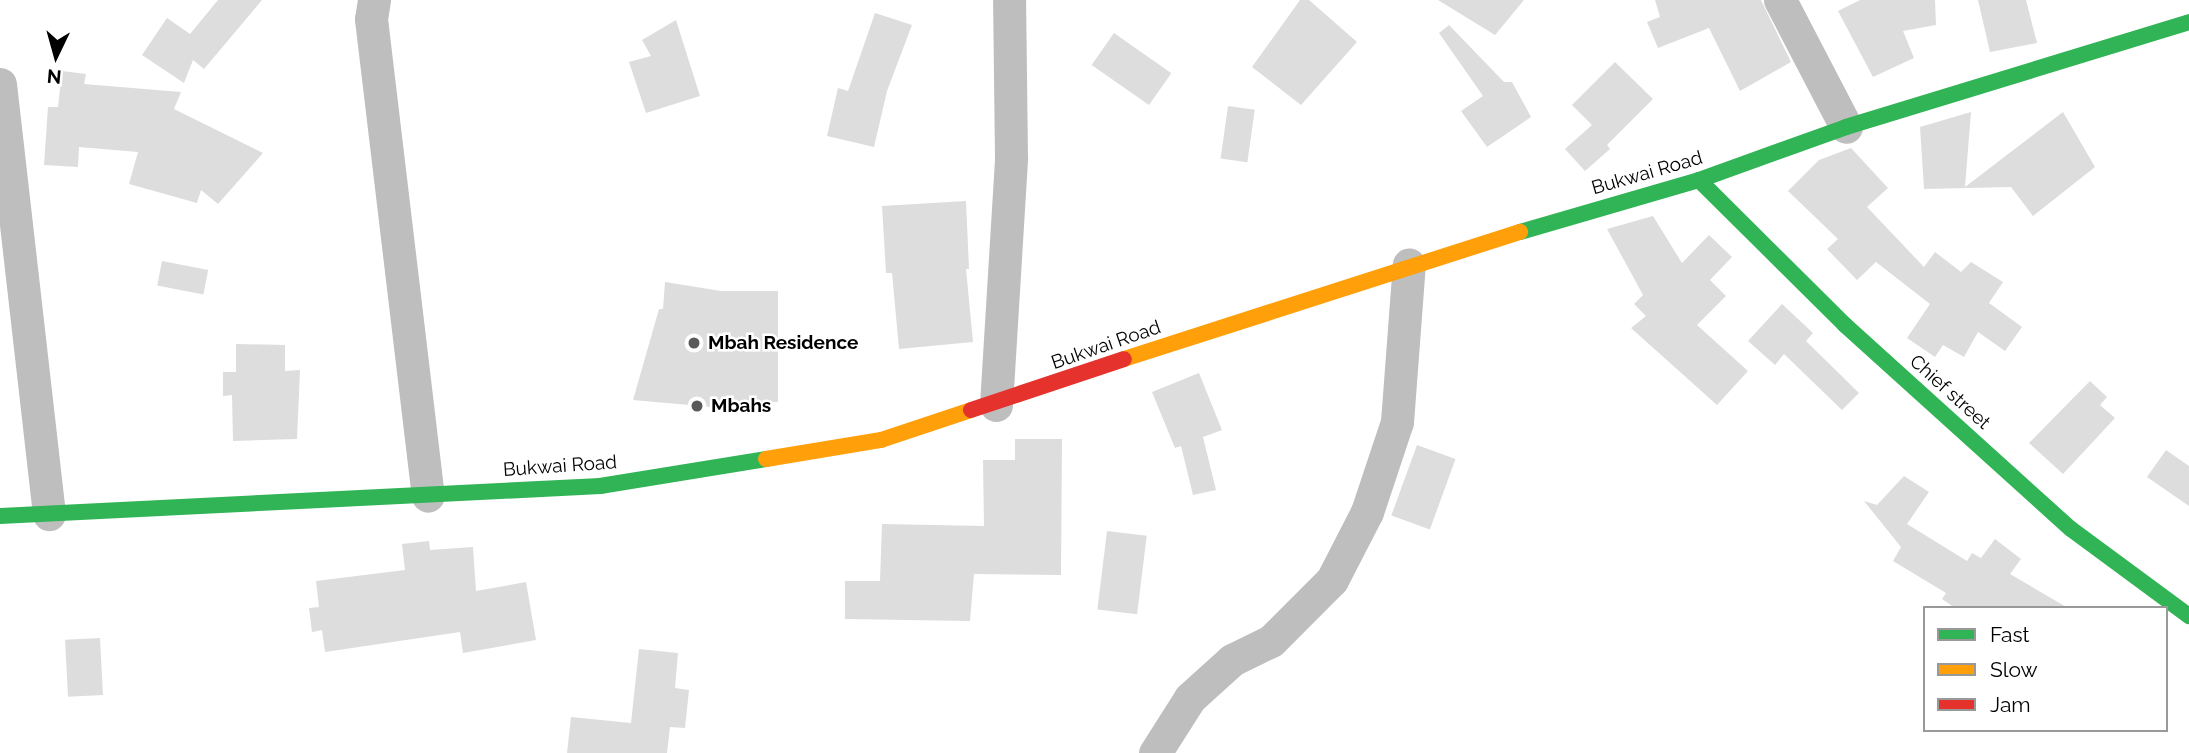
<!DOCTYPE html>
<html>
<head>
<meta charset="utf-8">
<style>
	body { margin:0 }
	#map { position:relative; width:2189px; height:753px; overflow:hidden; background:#fff; font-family:Raleway,sans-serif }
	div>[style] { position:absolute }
	.building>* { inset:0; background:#ddd; transform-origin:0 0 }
	.street>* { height:33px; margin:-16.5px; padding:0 16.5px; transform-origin:16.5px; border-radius:16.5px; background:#bebebe }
	.fast>* { height:16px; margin:-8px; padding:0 8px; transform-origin:8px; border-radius:8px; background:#30b455 }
	.slow>* { height:16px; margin:-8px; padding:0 8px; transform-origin:8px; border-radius:8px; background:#ff9f0a }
	.jam>* { height:16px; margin:-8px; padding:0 8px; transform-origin:8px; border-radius:8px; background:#e5322d }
	.dots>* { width:19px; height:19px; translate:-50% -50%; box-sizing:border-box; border:4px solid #fff; border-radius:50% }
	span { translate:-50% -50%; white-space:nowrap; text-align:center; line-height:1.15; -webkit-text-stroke:5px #fff; paint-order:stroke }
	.street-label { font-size:19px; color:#000 }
	.poi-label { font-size:19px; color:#000; font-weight:700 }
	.left { translate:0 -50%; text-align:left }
	.legend { position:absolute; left:1923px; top:606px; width:245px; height:126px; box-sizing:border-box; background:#fff; border:2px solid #999; margin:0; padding:9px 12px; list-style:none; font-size:21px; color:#000 }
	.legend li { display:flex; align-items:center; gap:14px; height:35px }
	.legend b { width:35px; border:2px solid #999 }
	.north { position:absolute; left:21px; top:21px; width:70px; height:70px; -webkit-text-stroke:5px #fff; paint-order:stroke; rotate:185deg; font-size:19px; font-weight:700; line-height:28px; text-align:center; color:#000 }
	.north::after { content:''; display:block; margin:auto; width:24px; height:32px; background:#000; clip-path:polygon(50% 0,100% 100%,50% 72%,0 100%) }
</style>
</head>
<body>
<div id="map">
	<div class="building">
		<div style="clip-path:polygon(218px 0,262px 0,204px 69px,193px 60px,184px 83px,142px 55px,167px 18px,190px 34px)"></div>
		<div style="clip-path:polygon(1300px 0,1309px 0,1357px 42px,1301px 105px,1252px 67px)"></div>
		<div style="clip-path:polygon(1438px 0,1524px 0,1495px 35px)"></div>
		<div style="clip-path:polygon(1655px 0,1761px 0,1791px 62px,1740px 91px,1709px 28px,1658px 48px,1647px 22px,1660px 17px)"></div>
		<div style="clip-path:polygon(1860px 0,1935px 0,1936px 25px,1903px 31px,1914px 58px,1873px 77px,1838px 11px)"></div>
		<div style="clip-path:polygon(1978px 0,2026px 0,2037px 43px,1990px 52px)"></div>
		<div style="clip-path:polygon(875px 13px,912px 25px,887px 91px,874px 147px,827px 136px,838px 88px,848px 91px)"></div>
		<div style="clip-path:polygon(676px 20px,700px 96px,646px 113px,629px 62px,651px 56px,642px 40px)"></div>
		<div style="clip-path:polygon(1449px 25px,1504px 82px,1512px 82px,1531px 117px,1487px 147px,1461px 111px,1483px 96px,1439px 33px)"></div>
		<div style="left:1114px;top:33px;width:70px;height:39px;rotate:35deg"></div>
		<div style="clip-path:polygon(1615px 62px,1653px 99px,1607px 145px,1610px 149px,1585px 171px,1565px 149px,1592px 125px,1572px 105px)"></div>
		<div style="clip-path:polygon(62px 71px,86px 74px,84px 84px,181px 92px,174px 109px,263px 153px,218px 204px,201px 190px,197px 203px,129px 184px,138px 152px,79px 147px,78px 167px,44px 165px,48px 107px,58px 107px)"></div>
		<div style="left:1228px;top:106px;width:27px;height:53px;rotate:8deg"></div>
		<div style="clip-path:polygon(1971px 112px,1965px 187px,2063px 112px,2095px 167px,2033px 216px,2011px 187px,1924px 189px,1920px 127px)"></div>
		<div style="clip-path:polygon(1851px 148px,1888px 188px,1867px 207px,1924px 267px,1935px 252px,1961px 272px,1971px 262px,2003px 282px,1989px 303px,2022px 327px,2005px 351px,1978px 332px,1964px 357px,1943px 345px,1935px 357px,1907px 338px,1930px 304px,1876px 262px,1857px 280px,1827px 249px,1838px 239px,1788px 191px,1819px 160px)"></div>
		<div style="clip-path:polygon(966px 201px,969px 269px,966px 269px,973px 342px,899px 349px,892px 273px,886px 273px,882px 206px)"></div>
		<div style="clip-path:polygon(1653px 216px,1682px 263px,1709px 235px,1732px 257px,1710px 280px,1726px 296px,1697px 325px,1748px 371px,1717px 405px,1631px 328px,1646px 316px,1634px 304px,1643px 295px,1607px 229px)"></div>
		<div style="left:162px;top:261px;width:47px;height:25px;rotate:11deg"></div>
		<div style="clip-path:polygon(665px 282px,721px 291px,778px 291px,778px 402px,723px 402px,723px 408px,633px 400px,659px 309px,663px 309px)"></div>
		<div style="clip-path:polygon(1782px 304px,1813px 333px,1806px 341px,1859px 393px,1842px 410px,1784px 354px,1775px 365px,1748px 341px)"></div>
		<div style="clip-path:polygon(236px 344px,285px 345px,285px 371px,300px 370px,297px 439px,233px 441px,232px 395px,223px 396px,223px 372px,236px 372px)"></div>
		<div style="clip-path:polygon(1199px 373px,1222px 430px,1203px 437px,1216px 490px,1193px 495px,1181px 446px,1175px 448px,1152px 392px)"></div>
		<div style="clip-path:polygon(2090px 381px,2107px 397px,2100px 405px,2115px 418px,2063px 474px,2029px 443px)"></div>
		<div style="clip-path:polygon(1015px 439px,1062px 439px,1061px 575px,974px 574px,970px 621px,845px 619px,845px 581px,880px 581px,882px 524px,984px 526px,983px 460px,1015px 460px)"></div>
		<div style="left:1417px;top:445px;width:41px;height:75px;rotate:20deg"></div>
		<div style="clip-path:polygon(2166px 450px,2189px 466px,2189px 506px,2147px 477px)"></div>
		<div style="clip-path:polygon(1904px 476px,1929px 492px,1907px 524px,1967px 561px,1972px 553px,1981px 558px,1995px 539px,2021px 559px,2010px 574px,2068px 608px,1955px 608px,1942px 599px,1946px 593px,1893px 561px,1901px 547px,1864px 501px,1877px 505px)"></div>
		<div style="left:1107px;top:531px;width:40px;height:79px;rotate:7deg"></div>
		<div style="clip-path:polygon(429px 541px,430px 550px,473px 547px,476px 591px,526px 582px,536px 640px,463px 653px,460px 632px,325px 652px,322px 630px,312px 632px,309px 608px,319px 607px,316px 581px,405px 570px,402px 544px)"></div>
		<div style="left:100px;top:638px;width:57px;height:35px;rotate:87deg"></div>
		<div style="clip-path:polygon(639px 649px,678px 653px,675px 688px,689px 690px,685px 728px,670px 727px,667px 753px,567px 753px,571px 717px,631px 723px)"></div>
	</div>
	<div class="street">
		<div style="left:374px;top:0;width:19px;rotate:99deg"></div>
		<div style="left:371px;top:19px;width:480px;rotate:83.2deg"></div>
		<div style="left:1780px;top:0;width:143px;rotate:62.5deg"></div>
		<div style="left:0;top:84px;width:433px;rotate:83.5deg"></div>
		<div style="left:996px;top:405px;width:248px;rotate:-86.5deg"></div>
		<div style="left:1011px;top:157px;width:157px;rotate:-90.7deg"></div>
		<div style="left:1155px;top:753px;width:65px;rotate:-57.5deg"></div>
		<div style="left:1190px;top:698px;width:57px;rotate:-42.1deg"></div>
		<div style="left:1232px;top:660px;width:43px;rotate:-26deg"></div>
		<div style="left:1271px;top:641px;width:86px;rotate:-45deg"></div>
		<div style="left:1332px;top:580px;width:76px;rotate:-62.8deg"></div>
		<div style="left:1367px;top:512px;width:95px;rotate:-71.6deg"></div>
		<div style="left:1397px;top:422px;width:158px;rotate:-85.7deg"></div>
	</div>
	<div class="fast">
		<div style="left:1699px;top:180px;width:206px;rotate:44.8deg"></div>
		<div style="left:1845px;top:325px;width:304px;rotate:42.1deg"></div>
		<div style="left:2071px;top:529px;width:147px;rotate:36.4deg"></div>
		<div style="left:1520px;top:232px;width:186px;rotate:-16.2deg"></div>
		<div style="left:1699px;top:180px;width:156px;rotate:-19.8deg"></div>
		<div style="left:1846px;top:127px;width:359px;rotate:-17deg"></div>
		<div style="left:0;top:516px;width:601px;rotate:-2.86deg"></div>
		<div style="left:600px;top:486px;width:168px;rotate:-9.2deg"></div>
	</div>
	<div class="slow">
		<div style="left:1124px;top:359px;width:416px;rotate:-17.8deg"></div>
		<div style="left:766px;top:459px;width:117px;rotate:-9.4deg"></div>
		<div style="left:881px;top:440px;width:95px;rotate:-18.4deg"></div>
	</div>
	<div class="jam">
		<div style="left:971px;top:410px;width:161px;rotate:-18.4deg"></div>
	</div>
	<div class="dots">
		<div style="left:694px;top:343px;background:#595959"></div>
		<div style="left:697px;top:406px;background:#595959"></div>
	</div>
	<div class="street-label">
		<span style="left:1647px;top:173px;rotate:-16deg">Bukwai Road</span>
		<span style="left:1106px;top:345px;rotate:-19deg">Bukwai Road</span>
		<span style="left:1950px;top:392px;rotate:42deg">Chief street</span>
		<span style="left:560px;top:466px;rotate:-4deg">Bukwai Road</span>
	</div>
	<div class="poi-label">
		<span class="left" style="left:708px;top:343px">Mbah Residence</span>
		<span class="left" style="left:711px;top:406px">Mbahs</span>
	</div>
	<ul class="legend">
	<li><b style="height:9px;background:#30b455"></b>Fast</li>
	<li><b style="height:9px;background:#ff9f0a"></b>Slow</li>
	<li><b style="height:9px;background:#e5322d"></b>Jam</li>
	</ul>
	<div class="north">N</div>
</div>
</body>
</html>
